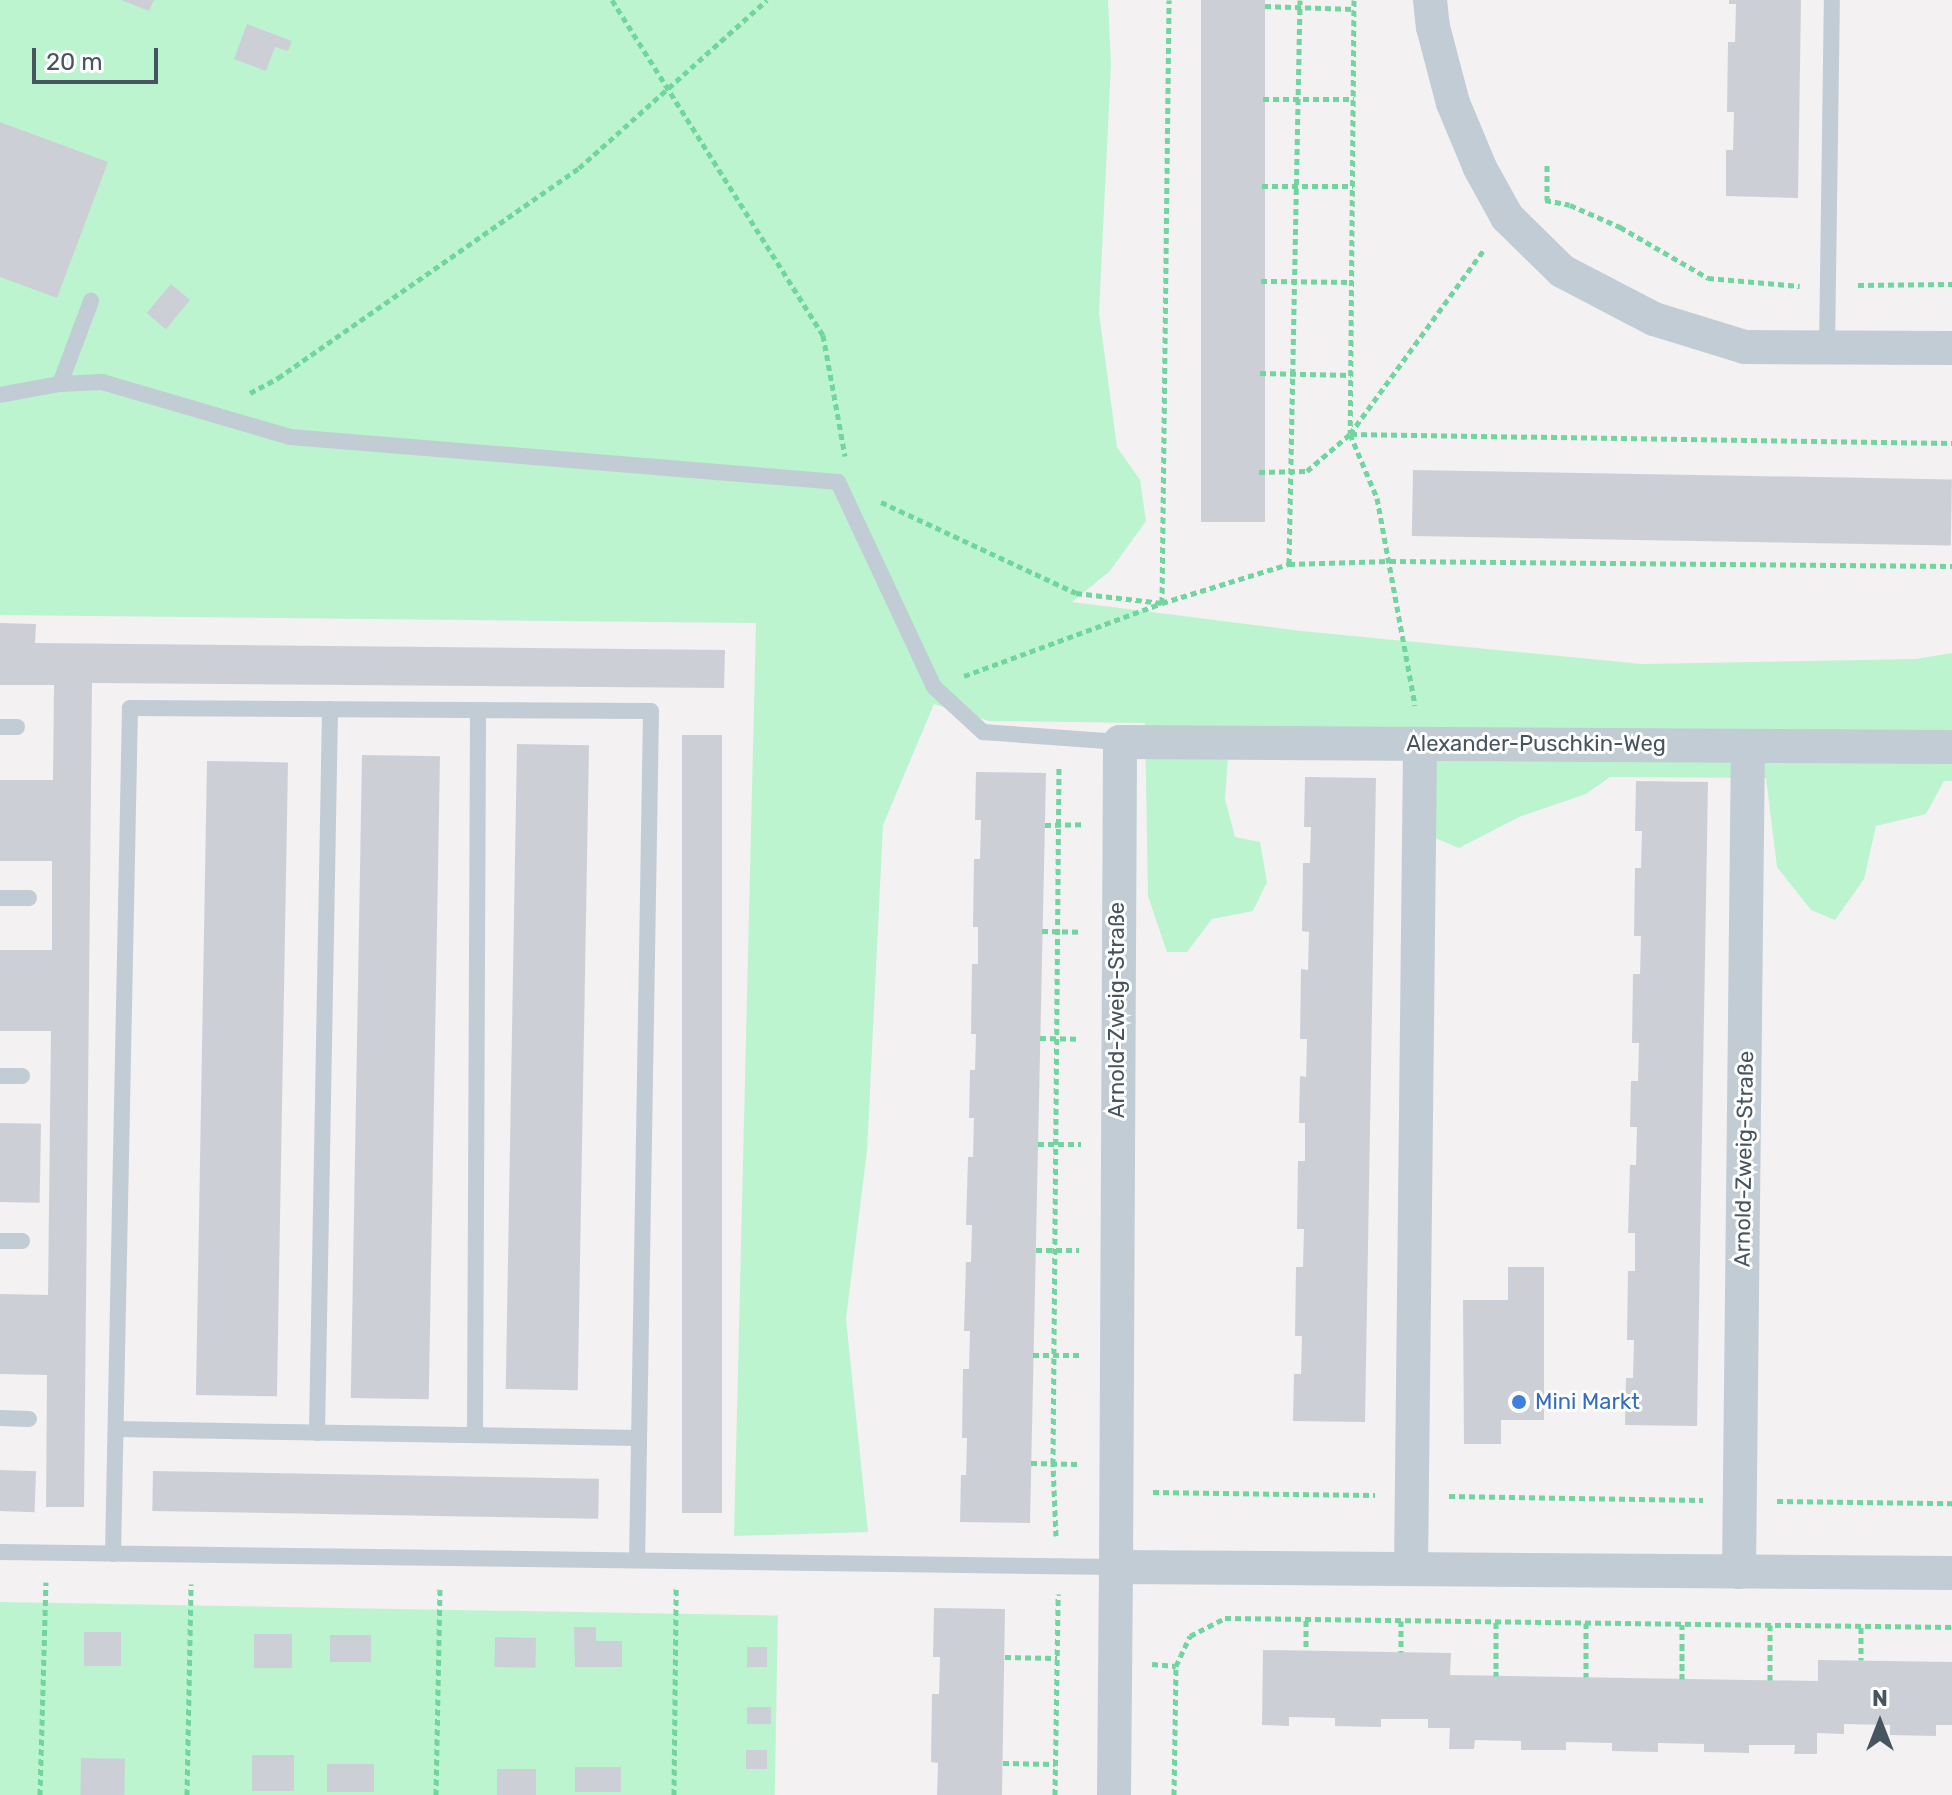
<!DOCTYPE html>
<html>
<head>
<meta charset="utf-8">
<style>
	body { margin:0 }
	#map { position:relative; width:1952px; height:1795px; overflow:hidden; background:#f3f1f1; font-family:Rubik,sans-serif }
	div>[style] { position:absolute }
	.green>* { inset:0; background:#bcf4d0; transform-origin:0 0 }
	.building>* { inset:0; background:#ccd0d6; transform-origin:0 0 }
	.path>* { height:5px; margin-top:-2.5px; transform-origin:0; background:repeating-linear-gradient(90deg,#71d5a0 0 6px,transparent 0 10px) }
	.lane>* { height:16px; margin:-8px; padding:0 8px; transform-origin:8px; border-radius:8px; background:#c1ccd4 }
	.street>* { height:34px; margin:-17px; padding:0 17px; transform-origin:17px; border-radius:17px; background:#c1ccd4 }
	.dots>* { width:22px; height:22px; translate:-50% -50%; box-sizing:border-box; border:4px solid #fff; border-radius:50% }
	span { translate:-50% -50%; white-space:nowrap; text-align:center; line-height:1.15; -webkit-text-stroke:6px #fff; paint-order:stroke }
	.street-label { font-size:22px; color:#475560 }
	.shop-label { font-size:22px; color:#366cbe }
	.left { translate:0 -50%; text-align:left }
	.north { position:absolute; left:1840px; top:1683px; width:80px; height:80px; -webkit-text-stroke:6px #fff; paint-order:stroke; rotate:0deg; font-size:22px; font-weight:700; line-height:32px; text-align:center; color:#475560 }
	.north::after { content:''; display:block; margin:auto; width:28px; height:36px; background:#475560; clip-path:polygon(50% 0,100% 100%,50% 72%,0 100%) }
	.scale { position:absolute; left:32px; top:48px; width:126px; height:36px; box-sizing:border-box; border:4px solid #475560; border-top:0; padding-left:10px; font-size:24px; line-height:28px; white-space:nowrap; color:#475560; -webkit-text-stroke:6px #fff; paint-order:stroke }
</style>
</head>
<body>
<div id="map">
	<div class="green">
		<div style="clip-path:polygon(0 0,1108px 0,1111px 64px,1099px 313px,1117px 447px,1140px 480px,1146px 521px,1110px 571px,1072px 602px,1301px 631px,1642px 664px,1916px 659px,1952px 653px,1952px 781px,1944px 781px,1926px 814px,1876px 826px,1864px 879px,1835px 920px,1811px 910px,1777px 867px,1766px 778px,1610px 777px,1586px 794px,1519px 817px,1459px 848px,1435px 838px,1436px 727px,1230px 727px,1225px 799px,1235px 837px,1260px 842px,1267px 882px,1253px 911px,1212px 919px,1187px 952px,1167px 952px,1148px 896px,1145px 723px,989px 721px,934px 704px,883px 825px,867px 1151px,846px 1319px,868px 1532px,734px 1536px,756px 623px,0 615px)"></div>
		<div style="left:0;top:1602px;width:778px;height:193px;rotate:1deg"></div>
	</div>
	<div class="building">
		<div style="clip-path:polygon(121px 0,154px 0,149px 11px)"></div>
		<div style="left:1201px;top:0;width:64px;height:522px"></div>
		<div style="clip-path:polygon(1729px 0,1801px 0,1798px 198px,1726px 196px,1726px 150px,1733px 150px,1734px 112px,1727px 112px,1728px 42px,1735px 42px,1736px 4px,1729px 4px)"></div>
		<div style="clip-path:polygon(247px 24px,292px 41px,288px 51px,275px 47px,266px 71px,234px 59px)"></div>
		<div style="clip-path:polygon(0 122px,108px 162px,57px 298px,0 277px)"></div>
		<div style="left:171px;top:284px;width:25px;height:38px;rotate:40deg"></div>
		<div style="left:1413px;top:470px;width:539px;height:66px;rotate:1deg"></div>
		<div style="clip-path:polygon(0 623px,36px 624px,35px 643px,725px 650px,724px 688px,92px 683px,84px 1507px,46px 1507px,47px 1375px,0 1374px,0 1294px,48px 1295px,51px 1031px,0 1031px,0 950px,52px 950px,52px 861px,0 861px,0 780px,53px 780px,54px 685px,0 685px)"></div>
		<div style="left:682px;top:735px;width:40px;height:778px"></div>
		<div style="left:517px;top:744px;width:72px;height:645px;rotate:1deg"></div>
		<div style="left:362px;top:755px;width:78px;height:643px;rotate:1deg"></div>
		<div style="left:207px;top:761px;width:81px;height:634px;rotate:1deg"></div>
		<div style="clip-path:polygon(976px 772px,1046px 773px,1030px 1523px,960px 1522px,961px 1475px,966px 1475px,967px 1438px,962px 1438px,963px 1369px,969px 1369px,970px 1331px,964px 1331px,966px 1262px,971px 1262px,972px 1225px,966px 1225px,968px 1157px,973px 1157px,974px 1118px,969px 1118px,970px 1070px,975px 1070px,976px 1034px,971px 1034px,972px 964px,978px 964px,978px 927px,973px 927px,974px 859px,980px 859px,981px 820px,975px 820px)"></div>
		<div style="clip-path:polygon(1305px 777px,1376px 778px,1365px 1422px,1293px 1421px,1294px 1374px,1301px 1374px,1302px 1336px,1295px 1336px,1296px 1267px,1303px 1267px,1304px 1229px,1297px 1229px,1298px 1161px,1305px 1161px,1305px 1123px,1299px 1123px,1300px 1076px,1306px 1077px,1307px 1039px,1300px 1039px,1301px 969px,1308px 970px,1309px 932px,1302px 931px,1303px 863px,1310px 863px,1311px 827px,1304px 827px)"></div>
		<div style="clip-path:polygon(1636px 781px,1708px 782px,1697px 1426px,1625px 1425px,1626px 1378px,1633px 1378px,1634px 1340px,1627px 1340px,1628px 1271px,1635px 1271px,1635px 1233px,1628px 1233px,1630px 1165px,1636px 1165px,1637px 1127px,1630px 1127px,1631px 1081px,1638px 1081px,1639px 1043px,1632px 1043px,1633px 974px,1640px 974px,1641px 936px,1634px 936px,1635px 868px,1641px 868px,1642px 831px,1635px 831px)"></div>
		<div style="left:0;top:1123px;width:41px;height:79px;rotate:1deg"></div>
		<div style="clip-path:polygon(1508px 1267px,1544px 1267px,1544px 1420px,1501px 1420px,1501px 1444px,1464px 1444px,1463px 1300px,1508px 1300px)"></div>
		<div style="left:0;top:1470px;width:36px;height:41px;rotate:2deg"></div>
		<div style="left:153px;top:1471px;width:446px;height:40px;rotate:1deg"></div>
		<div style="clip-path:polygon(934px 1608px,1005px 1609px,1002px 1795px,937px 1795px,938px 1763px,931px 1762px,932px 1694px,939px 1694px,940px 1657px,933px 1657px)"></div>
		<div style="clip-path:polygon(574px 1627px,596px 1627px,596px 1641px,622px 1641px,622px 1667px,575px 1667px)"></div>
		<div style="left:84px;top:1632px;width:37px;height:34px"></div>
		<div style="left:254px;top:1634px;width:38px;height:34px"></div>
		<div style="left:371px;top:1635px;width:27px;height:41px;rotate:90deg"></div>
		<div style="left:495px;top:1637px;width:41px;height:30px;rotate:1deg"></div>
		<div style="left:747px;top:1647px;width:20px;height:20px"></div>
		<div style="clip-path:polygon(1263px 1650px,1451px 1653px,1450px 1675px,1818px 1681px,1818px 1660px,1952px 1662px,1952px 1725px,1936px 1725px,1936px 1736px,1890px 1735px,1890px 1725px,1844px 1724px,1844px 1734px,1817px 1733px,1817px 1754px,1794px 1754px,1795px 1745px,1749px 1745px,1749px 1753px,1704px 1752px,1704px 1744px,1658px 1743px,1658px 1752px,1612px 1751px,1612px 1743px,1566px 1742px,1566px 1750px,1521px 1750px,1521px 1741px,1475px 1740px,1474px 1749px,1449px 1749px,1450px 1728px,1428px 1728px,1428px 1719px,1381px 1719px,1381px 1727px,1335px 1726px,1335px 1718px,1289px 1717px,1289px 1726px,1262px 1725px)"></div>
		<div style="left:747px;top:1707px;width:24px;height:17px"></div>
		<div style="left:746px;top:1750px;width:21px;height:19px"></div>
		<div style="left:252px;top:1755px;width:42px;height:36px"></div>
		<div style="left:81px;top:1758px;width:44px;height:37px;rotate:1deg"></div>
		<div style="left:327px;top:1764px;width:47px;height:28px"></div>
		<div style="left:575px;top:1767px;width:46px;height:25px"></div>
		<div style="left:497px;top:1769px;width:39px;height:26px"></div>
	</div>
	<div class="path">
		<div style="left:612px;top:0;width:396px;rotate:57.8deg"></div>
		<div style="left:823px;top:335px;width:123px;rotate:79.7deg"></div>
		<div style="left:1354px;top:0;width:434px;rotate:90.5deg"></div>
		<div style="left:1350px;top:434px;width:69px;rotate:67.1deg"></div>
		<div style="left:1377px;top:498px;width:211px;rotate:79.6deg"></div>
		<div style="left:1265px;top:6px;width:89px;rotate:1.9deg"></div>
		<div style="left:1263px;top:99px;width:91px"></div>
		<div style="left:1547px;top:165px;width:35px;rotate:90deg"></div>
		<div style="left:1262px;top:186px;width:91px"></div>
		<div style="left:1545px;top:200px;width:25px;rotate:11deg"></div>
		<div style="left:1570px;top:205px;width:55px;rotate:23.7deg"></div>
		<div style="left:1620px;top:227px;width:102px;rotate:30.1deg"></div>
		<div style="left:1708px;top:278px;width:92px;rotate:5deg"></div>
		<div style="left:1261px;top:281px;width:91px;rotate:0.6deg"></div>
		<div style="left:1858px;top:285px;width:94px;rotate:-0.6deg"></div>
		<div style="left:1260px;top:373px;width:91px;rotate:1.3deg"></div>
		<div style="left:250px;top:393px;width:32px;rotate:-28deg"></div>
		<div style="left:278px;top:378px;width:367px;rotate:-34.9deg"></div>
		<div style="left:579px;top:168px;width:252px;rotate:-41.8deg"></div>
		<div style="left:1351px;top:434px;width:601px;rotate:0.86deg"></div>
		<div style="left:1259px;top:472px;width:48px;rotate:-1.2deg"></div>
		<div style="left:1307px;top:471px;width:57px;rotate:-40.7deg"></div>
		<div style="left:1350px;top:434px;width:230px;rotate:-54deg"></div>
		<div style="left:881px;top:502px;width:215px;rotate:25deg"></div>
		<div style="left:1076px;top:593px;width:87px;rotate:6.6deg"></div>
		<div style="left:1162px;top:603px;width:603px;rotate:-89.33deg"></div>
		<div style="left:1289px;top:564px;width:564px;rotate:-88.88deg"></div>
		<div style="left:964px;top:676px;width:211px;rotate:-20.2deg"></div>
		<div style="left:1162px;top:603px;width:133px;rotate:-17.1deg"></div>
		<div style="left:1289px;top:564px;width:101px;rotate:-1.7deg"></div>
		<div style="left:1390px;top:561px;width:562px;rotate:0.51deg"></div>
		<div style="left:1045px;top:825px;width:39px;rotate:-1deg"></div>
		<div style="left:1042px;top:931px;width:39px;rotate:1deg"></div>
		<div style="left:1040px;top:1038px;width:39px;rotate:1deg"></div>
		<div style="left:1038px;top:1144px;width:43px"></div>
		<div style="left:1036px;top:1250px;width:43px"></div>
		<div style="left:1033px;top:1355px;width:47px"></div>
		<div style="left:1031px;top:1463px;width:47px;rotate:1.2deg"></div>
		<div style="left:1153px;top:1492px;width:222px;rotate:0.8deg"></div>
		<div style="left:1449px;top:1496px;width:254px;rotate:0.9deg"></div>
		<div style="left:1777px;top:1501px;width:175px;rotate:0.7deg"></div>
		<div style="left:1056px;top:1536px;width:72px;rotate:-92.4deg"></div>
		<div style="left:1053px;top:1464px;width:698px;rotate:-89.51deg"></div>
		<div style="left:1306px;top:1620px;width:30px;rotate:90deg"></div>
		<div style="left:1401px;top:1621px;width:31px;rotate:90deg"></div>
		<div style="left:1496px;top:1622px;width:54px;rotate:90deg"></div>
		<div style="left:1586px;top:1623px;width:54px;rotate:90deg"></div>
		<div style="left:1682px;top:1624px;width:55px;rotate:90deg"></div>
		<div style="left:1861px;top:1627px;width:33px;rotate:90deg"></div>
		<div style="left:1005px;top:1657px;width:52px;rotate:1.1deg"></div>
		<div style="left:1152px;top:1664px;width:24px;rotate:5deg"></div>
		<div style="left:1770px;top:1680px;width:55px;rotate:-90deg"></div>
		<div style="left:1003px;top:1763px;width:52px;rotate:1.1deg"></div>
		<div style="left:40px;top:1795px;width:213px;rotate:-88.4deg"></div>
		<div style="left:187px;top:1795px;width:211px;rotate:-88.9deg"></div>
		<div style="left:436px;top:1795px;width:208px;rotate:-88.9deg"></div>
		<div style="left:674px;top:1795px;width:207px;rotate:-89.4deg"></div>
		<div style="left:1055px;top:1795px;width:201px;rotate:-89.1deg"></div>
		<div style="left:1174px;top:1795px;width:129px;rotate:-89.1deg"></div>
		<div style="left:1176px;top:1666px;width:33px;rotate:-65deg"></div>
		<div style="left:1190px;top:1636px;width:39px;rotate:-27deg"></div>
		<div style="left:1225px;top:1618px;width:727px;rotate:0.71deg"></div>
	</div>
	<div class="lane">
		<div style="left:1827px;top:349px;width:349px;rotate:-89.2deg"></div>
		<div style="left:60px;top:384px;width:89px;rotate:-69.5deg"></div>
		<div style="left:0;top:395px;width:61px;rotate:-10.4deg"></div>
		<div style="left:60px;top:384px;width:42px;rotate:-2.7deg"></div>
		<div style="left:102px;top:382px;width:196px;rotate:16.3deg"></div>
		<div style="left:290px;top:437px;width:550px;rotate:4.69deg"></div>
		<div style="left:838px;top:482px;width:226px;rotate:64.9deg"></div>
		<div style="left:934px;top:687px;width:67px;rotate:42.6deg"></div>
		<div style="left:983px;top:732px;width:137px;rotate:4.2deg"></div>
		<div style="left:0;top:727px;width:17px"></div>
		<div style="left:0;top:898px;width:29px"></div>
		<div style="left:0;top:1076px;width:22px"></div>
		<div style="left:0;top:1241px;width:22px"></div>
		<div style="left:0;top:1418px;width:29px;rotate:2deg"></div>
		<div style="left:116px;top:1429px;width:523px;rotate:0.99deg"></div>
		<div style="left:317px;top:1433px;width:724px;rotate:-88.97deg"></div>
		<div style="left:475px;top:1435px;width:725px;rotate:-89.76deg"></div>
		<div style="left:0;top:1552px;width:1116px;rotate:0.77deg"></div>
		<div style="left:113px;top:1554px;width:846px;rotate:-88.85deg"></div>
		<div style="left:130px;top:708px;width:521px;rotate:0.33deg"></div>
		<div style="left:651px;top:711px;width:849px;rotate:90.94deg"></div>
	</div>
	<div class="street">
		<div style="left:1430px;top:0;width:27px;rotate:84deg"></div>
		<div style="left:1433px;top:27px;width:79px;rotate:75.3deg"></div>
		<div style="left:1453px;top:103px;width:70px;rotate:67.4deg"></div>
		<div style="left:1480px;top:168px;width:56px;rotate:61.1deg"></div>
		<div style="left:1507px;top:217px;width:77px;rotate:44.5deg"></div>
		<div style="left:1562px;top:271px;width:104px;rotate:27.6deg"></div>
		<div style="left:1654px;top:319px;width:95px;rotate:17.1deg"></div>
		<div style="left:1745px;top:347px;width:207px;rotate:0.3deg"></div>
		<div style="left:1116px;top:1567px;width:825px;rotate:-89.72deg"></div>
		<div style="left:1120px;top:742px;width:832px;rotate:0.34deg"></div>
		<div style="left:1411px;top:1569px;width:825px;rotate:-89.37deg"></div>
		<div style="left:1739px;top:1572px;width:826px;rotate:-89.38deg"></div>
		<div style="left:1114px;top:1795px;width:228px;rotate:-89.5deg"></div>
		<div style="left:1116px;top:1567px;width:836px;rotate:0.41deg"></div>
	</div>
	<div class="dots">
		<div style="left:1519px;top:1402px;background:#3f7fe0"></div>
	</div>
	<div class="street-label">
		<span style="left:1536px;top:744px">Alexander-Puschkin-Weg</span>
		<span style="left:1117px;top:1010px;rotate:-90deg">Arnold-Zweig-Straße</span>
		<span style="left:1744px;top:1159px;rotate:-89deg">Arnold-Zweig-Straße</span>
	</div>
	<div class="shop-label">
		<span class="left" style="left:1535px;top:1402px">Mini Markt</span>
	</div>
	<div class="north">N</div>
	<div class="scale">20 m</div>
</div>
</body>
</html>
